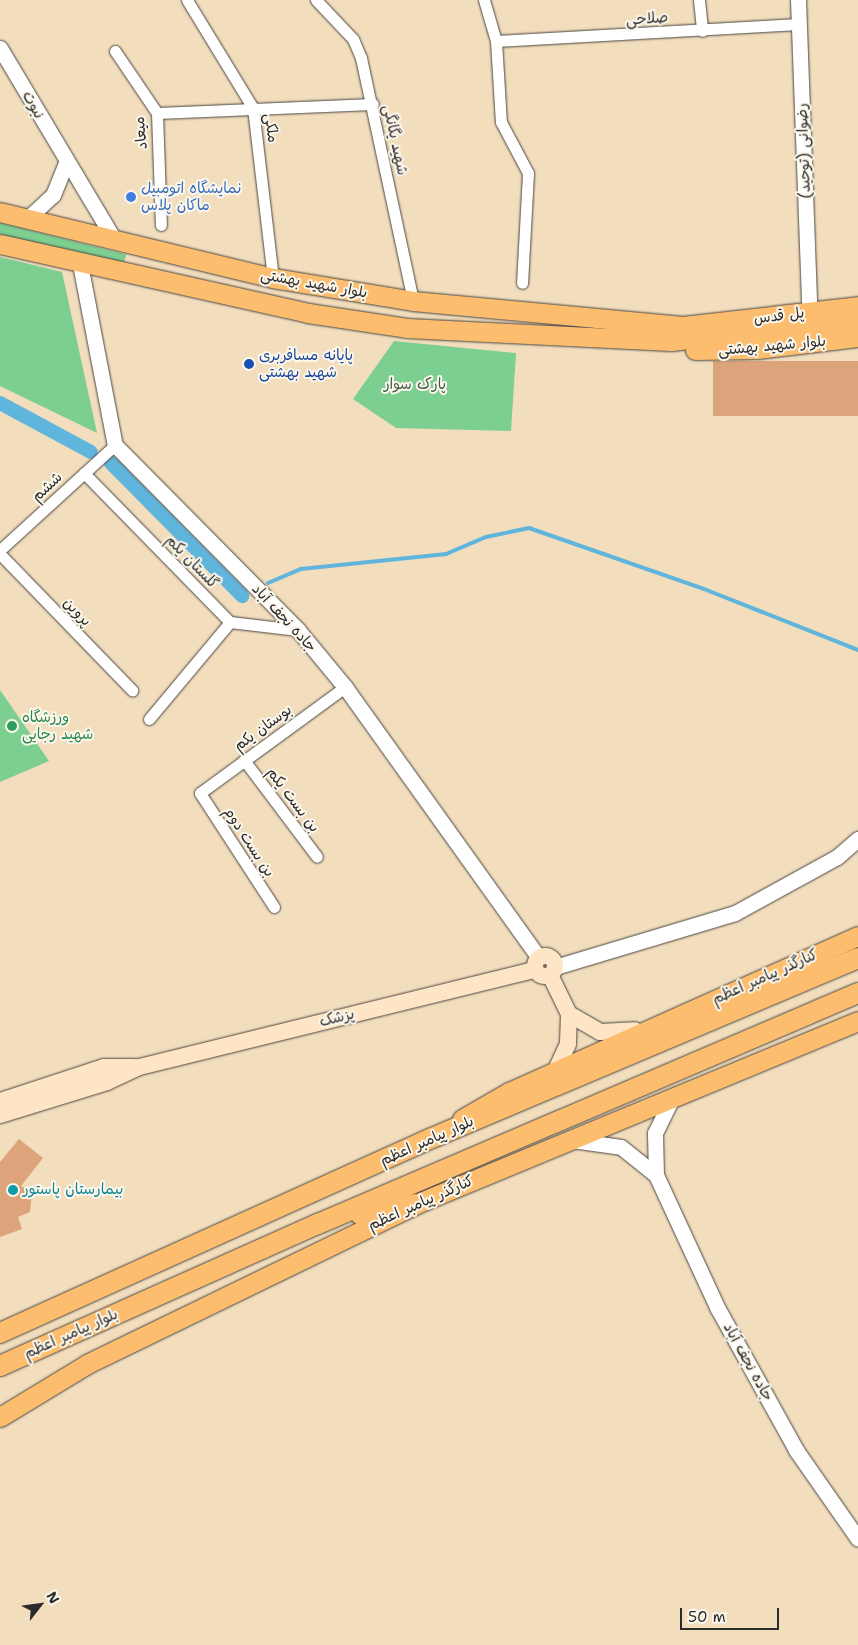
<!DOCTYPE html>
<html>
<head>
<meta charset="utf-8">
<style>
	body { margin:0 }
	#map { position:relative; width:858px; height:1645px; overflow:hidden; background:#f2ddbd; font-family:"Shantell Sans","Playpen Sans Arabic",sans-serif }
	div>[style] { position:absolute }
	.green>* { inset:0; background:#7dcf91; transform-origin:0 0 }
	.stream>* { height:4px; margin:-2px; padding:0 2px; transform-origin:2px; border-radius:2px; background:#60b5dd }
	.canal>* { height:14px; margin:-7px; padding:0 7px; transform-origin:7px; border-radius:7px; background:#60b5dd }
	.building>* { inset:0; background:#dda47c; transform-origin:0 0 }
	.roads { filter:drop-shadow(0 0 1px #494641) drop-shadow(0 0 1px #494641) }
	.minor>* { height:11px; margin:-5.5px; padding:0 5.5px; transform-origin:5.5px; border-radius:5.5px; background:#fff }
	.tertiary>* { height:15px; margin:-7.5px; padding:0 7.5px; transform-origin:7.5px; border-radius:7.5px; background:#fff }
	.secondary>* { height:16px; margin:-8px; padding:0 8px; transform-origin:8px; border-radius:8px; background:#fee5c5 }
	.secondary>.ring { margin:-8px; padding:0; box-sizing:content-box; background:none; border:16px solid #fee5c5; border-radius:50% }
	.primary>* { height:19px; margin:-9.5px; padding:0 9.5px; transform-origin:9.5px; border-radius:9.5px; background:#fcbd6f }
	.trunk>* { height:20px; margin:-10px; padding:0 10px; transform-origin:10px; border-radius:10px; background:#fcbd6f }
	.dots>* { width:14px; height:14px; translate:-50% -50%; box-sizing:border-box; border:2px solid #fbf7ec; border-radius:50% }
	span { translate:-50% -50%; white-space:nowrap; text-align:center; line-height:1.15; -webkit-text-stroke:4px #fbf7ec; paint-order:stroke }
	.street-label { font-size:15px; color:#2b2b2b }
	.shop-label { font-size:15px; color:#366cbe }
	.left { translate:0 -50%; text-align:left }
	.transit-label { font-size:15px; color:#164399 }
	.park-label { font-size:15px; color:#445c4a }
	.leisure-label { font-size:15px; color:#27864d }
	.culture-label { font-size:15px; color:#0d838f }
	.north { position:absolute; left:15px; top:1580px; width:50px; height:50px; -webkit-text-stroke:4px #fbf7ec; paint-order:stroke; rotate:60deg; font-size:14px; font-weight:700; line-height:20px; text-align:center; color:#2b2b2b }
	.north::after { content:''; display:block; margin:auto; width:18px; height:22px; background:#2b2b2b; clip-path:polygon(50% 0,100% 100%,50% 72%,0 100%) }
	.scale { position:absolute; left:680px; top:1608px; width:99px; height:22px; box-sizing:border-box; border:2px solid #2b2b2b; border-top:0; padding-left:6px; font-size:15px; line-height:18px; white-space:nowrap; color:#2b2b2b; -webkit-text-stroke:4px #fbf7ec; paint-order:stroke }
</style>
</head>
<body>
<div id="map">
	<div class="green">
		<div style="left:0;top:223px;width:130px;height:11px;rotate:14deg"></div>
		<div style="clip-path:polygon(0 257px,62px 272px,97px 433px,0 386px)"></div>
		<div style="clip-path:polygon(394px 341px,516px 353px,511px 431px,396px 428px,353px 399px)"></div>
		<div style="clip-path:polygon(0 690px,49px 761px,0 782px)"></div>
	</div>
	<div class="stream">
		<div style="left:268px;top:583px;width:36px;rotate:-23deg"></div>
		<div style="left:301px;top:569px;width:146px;rotate:-5.9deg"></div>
		<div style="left:446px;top:554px;width:43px;rotate:-23deg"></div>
		<div style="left:486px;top:537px;width:44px;rotate:-11.8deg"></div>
		<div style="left:529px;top:528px;width:185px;rotate:19.2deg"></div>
		<div style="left:704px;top:589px;width:166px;rotate:21.6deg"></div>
		<div style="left:242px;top:596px;width:4px;rotate:-27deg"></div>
	</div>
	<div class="canal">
		<div style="left:0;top:403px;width:103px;rotate:28.3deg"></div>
		<div style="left:111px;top:463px;width:187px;rotate:45.4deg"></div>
	</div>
	<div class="building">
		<div style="left:858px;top:361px;width:55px;height:145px;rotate:90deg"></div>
		<div style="clip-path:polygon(19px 1139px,43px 1158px,21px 1186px,32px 1193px,30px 1212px,18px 1217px,22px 1229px,0 1237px,0 1162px)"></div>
	</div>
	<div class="roads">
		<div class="minor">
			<div style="left:187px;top:0;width:127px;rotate:58.6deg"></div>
			<div style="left:253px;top:108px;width:171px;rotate:83.3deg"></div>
			<div style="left:316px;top:0;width:54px;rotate:46.5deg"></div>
			<div style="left:353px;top:39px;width:21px;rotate:67deg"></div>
			<div style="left:361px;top:58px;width:249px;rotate:77.9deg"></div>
			<div style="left:484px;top:0;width:43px;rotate:73.7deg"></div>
			<div style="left:496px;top:41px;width:81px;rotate:86.5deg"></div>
			<div style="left:501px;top:122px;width:58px;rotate:62.1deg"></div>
			<div style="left:528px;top:173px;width:110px;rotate:93.1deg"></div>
			<div style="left:699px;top:0;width:31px;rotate:84deg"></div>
			<div style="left:496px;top:41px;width:303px;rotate:-3.2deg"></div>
			<div style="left:115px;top:51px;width:75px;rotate:55.9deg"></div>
			<div style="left:157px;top:113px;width:112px;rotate:88deg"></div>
			<div style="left:157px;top:113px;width:216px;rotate:-2.4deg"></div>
			<div style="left:84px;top:473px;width:209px;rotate:45.6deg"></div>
			<div style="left:230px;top:622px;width:68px;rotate:6.7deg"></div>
			<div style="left:0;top:550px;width:156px;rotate:-42.4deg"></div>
			<div style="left:0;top:554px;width:190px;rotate:45.9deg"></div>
			<div style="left:149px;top:719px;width:126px;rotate:-50.1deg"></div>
			<div style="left:244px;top:760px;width:121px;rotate:53deg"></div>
			<div style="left:274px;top:907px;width:136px;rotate:-123deg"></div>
			<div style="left:200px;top:793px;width:180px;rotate:-36.2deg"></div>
		</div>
		<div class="tertiary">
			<div style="left:798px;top:0;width:302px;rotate:87.9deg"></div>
			<div style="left:0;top:48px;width:225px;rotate:59.2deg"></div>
			<div style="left:27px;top:219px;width:35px;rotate:-43deg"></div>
			<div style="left:53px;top:195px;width:35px;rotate:-68deg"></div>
			<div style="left:80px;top:264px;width:184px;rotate:79.1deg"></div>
			<div style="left:115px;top:445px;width:260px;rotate:45.3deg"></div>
			<div style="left:298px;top:630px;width:74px;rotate:50.5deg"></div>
			<div style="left:345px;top:687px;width:333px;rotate:54.4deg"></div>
			<div style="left:555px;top:967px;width:188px;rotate:-16.7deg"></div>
			<div style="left:735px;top:913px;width:116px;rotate:-28.8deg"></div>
			<div style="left:837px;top:857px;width:28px;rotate:-41deg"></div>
			<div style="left:572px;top:1140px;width:49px;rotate:8.1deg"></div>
			<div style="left:621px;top:1147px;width:45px;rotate:38.7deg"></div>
			<div style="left:656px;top:1175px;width:148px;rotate:65.2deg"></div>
			<div style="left:718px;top:1309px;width:161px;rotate:61deg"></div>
			<div style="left:796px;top:1450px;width:108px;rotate:55.1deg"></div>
			<div style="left:656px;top:1175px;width:42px;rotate:-91.4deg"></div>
			<div style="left:655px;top:1133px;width:37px;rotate:-64deg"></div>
		</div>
		<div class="secondary">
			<div class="ring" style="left:535px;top:956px;width:4px;height:4px"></div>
			<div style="left:550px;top:975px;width:43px;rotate:64deg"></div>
			<div style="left:569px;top:1014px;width:30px;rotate:92deg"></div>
			<div style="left:568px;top:1044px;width:29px;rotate:115deg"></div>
			<div style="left:569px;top:1014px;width:36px;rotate:30deg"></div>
			<div style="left:600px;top:1032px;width:35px;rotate:-3deg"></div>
			<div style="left:0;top:1101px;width:109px;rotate:-18.1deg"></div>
			<div style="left:104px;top:1067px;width:30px"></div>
			<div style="left:0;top:1115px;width:112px;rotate:-17.1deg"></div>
			<div style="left:107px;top:1082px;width:35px;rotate:-25deg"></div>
			<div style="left:139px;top:1067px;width:408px;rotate:-13.8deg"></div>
		</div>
		<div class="primary">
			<div style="left:0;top:212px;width:281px;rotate:13.6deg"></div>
			<div style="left:273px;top:278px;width:142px;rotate:9.3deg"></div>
			<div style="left:413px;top:301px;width:271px;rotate:5.3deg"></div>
			<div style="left:683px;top:326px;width:176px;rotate:-6.5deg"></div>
			<div style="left:0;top:244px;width:316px;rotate:12.6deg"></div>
			<div style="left:308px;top:313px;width:100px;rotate:8.6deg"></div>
			<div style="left:407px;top:328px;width:264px;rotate:2.8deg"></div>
			<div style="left:671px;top:341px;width:188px;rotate:-6.7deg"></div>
			<div style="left:695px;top:350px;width:62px;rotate:-0.9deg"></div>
			<div style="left:757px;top:349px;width:102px;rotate:-6.8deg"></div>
			<div style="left:462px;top:1119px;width:54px;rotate:-29.9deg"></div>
			<div style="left:509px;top:1092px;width:382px;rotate:-24.1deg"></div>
			<div style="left:0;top:1417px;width:102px;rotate:-31.3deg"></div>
			<div style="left:87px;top:1364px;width:366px;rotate:-25.9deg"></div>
			<div style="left:416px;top:1204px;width:478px;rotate:-22.5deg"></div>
		</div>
		<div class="trunk">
			<div style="left:361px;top:1215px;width:56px;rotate:-11.3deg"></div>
			<div style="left:0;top:1333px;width:474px;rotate:-24.3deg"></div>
			<div style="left:432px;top:1138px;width:462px;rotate:-22.9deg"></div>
			<div style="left:0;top:1366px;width:348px;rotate:-24.1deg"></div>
			<div style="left:318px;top:1224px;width:587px;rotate:-23.16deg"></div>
		</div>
	</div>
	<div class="dots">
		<div style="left:131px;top:197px;background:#3f7fe0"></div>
		<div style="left:249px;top:364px;background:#1a4fb4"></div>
		<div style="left:12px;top:726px;background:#2e9e5b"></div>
		<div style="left:13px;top:1190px;background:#0f9aa8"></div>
	</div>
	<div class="street-label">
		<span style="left:647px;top:19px;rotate:-4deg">صلاحی</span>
		<span style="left:33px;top:105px;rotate:60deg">نبوت</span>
		<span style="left:271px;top:128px;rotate:83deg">ملکی</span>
		<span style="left:141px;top:133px;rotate:-96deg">میعاد</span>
		<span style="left:395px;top:140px;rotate:78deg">شهید یگانگی</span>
		<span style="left:804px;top:151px;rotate:-92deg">رضوانی (توحید)</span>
		<span style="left:314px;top:284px;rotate:10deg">بلوار شهید بهشتی</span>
		<span style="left:779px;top:316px;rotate:-7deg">پل قدس</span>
		<span style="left:772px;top:346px;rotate:-5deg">بلوار شهید بهشتی</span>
		<span style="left:47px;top:487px;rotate:-43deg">ششم</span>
		<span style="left:192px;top:562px;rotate:46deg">گلستان یکم</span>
		<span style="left:77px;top:612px;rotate:46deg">پروین</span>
		<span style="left:284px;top:618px;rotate:47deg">جاده نجف آباد</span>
		<span style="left:263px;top:728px;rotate:-36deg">بوستان یکم</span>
		<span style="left:293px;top:800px;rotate:53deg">بن بست یکم</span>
		<span style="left:249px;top:842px;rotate:57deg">بن بست دوم</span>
		<span style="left:765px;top:977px;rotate:-24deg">کنارگذر پیامبر اعظم</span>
		<span style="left:337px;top:1018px;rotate:-14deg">پزشک</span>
		<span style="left:427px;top:1141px;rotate:-24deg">بلوار پیامبر اعظم</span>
		<span style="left:421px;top:1203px;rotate:-24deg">کنارگذر پیامبر اعظم</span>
		<span style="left:71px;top:1334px;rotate:-24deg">بلوار پیامبر اعظم</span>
		<span style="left:748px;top:1362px;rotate:61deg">جاده نجف آباد</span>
	</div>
	<div class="shop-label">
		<span class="left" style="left:141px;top:197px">نمایشگاه اتومبیل<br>ماکان پلاس</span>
	</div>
	<div class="transit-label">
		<span class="left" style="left:259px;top:364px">پایانه مسافربری<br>شهید بهشتی</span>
	</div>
	<div class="park-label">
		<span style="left:415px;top:385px">پارک سوار</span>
	</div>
	<div class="leisure-label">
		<span class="left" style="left:22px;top:726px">ورزشگاه<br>شهید رجایی</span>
	</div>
	<div class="culture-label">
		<span class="left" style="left:23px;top:1190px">بیمارستان پاستور</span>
	</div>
	<div class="north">N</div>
	<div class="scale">50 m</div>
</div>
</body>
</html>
